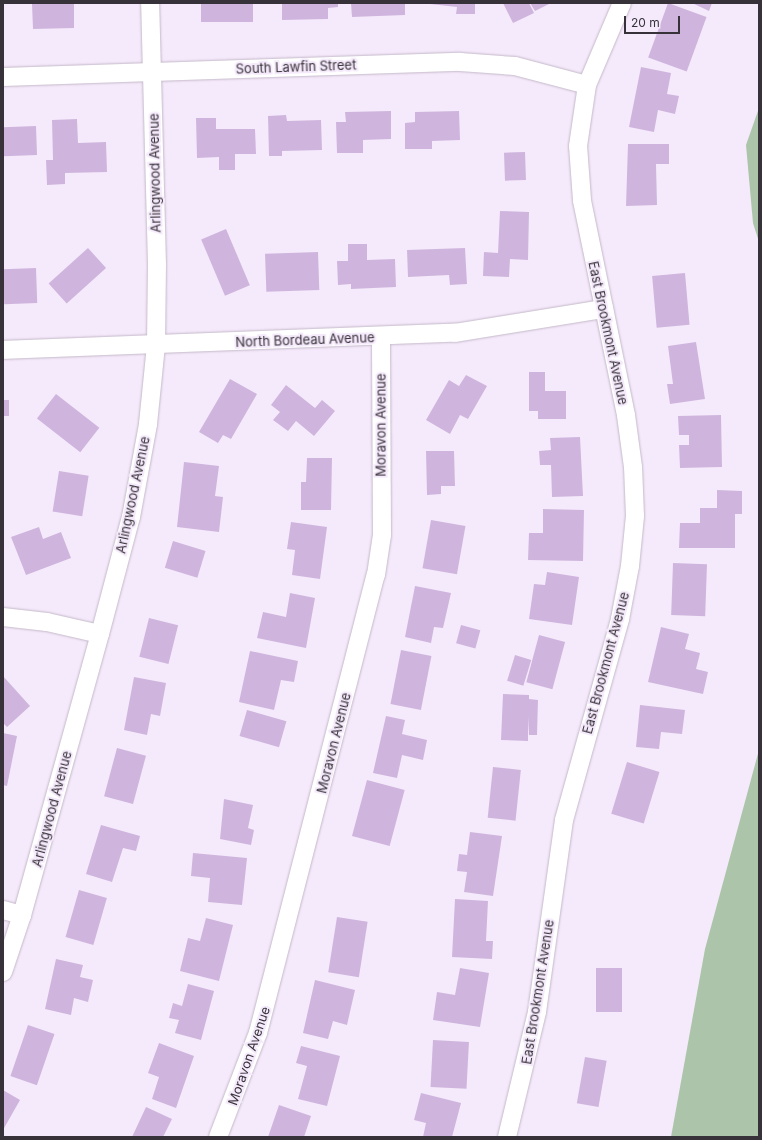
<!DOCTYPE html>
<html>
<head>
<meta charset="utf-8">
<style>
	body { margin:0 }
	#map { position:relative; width:762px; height:1140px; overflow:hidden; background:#f5eafb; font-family:Inter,sans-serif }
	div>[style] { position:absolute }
	.green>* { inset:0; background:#acc4a9 }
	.building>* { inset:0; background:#cfb5dd; transform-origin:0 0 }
	.roads { filter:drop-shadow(0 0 1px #c4b9c9) drop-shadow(0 0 1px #c4b9c9) }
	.street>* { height:18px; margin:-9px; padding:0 9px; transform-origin:9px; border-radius:9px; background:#fff }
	span { translate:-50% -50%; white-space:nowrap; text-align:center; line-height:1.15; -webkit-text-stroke:4px #f5eafb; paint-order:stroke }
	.street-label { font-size:13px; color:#373239 }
	.frame { position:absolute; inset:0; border:4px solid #373239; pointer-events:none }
	.scale { position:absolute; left:624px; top:16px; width:56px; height:18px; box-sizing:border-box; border:2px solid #373239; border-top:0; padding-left:5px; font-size:12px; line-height:14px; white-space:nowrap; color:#373239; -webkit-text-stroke:3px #f5eafb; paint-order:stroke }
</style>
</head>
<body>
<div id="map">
	<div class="green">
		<div style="clip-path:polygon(759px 108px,759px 242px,753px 223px,746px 145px)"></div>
		<div style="clip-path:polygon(759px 750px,759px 1137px,671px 1137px,705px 949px)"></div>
	</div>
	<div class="building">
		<div style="clip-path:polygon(27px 3px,74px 3px,74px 28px,33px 29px,32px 4px)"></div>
		<div style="left:201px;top:3px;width:52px;height:19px"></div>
		<div style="clip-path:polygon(282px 3px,338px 3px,338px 7px,328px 8px,328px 19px,282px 20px)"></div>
		<div style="clip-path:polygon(351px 3px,405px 3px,405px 15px,352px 17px)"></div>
		<div style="clip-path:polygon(421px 3px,475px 3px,475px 14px,456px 14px,457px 7px)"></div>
		<div style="clip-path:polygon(503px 3px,529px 3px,534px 13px,513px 23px)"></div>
		<div style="clip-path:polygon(530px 3px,551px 3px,535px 11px)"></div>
		<div style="left:668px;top:3px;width:41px;height:58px;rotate:20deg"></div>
		<div style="clip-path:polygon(692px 3px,712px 3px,709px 11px)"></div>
		<div style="clip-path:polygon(641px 67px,671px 73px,667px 94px,679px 96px,675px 114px,658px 110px,654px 132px,629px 127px)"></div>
		<div style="clip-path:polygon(391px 111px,391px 139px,363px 140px,363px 153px,337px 153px,336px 122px,346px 122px,345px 112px)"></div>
		<div style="clip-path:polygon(459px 111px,460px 140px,432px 141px,432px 149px,405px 149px,405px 123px,415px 122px,415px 112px)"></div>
		<div style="clip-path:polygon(286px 115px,287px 121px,321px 120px,322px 150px,282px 151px,282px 156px,269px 156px,268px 116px)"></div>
		<div style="clip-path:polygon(196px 118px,216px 118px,216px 129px,255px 129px,256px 154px,235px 154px,235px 170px,219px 170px,219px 157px,197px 158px)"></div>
		<div style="clip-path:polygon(77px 119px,78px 143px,106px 142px,107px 172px,65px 173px,65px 184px,47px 185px,46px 160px,53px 160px,52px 120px)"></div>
		<div style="left:36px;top:126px;width:29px;height:33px;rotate:88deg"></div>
		<div style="clip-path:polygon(628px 144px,669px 144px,669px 164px,656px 164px,657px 205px,626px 206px)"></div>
		<div style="left:525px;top:152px;width:28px;height:21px;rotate:88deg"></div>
		<div style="clip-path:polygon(500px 211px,529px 212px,528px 260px,510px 259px,509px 277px,483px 276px,484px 252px,498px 253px)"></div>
		<div style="left:226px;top:229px;width:61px;height:27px;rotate:67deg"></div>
		<div style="clip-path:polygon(348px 244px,367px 244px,367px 260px,395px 259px,396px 287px,351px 289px,351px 284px,338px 285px,337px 261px,348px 261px)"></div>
		<div style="left:88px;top:248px;width:27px;height:53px;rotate:48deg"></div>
		<div style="clip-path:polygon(465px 248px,467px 284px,450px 285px,449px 275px,408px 277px,407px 250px)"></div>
		<div style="left:318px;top:252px;width:38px;height:53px;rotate:88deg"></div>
		<div style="left:36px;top:268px;width:35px;height:33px;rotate:88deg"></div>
		<div style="left:685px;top:273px;width:52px;height:33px;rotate:85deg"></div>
		<div style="clip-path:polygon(696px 342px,705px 399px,670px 404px,667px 384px,673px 384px,668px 346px)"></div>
		<div style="clip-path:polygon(529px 372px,545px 372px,545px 391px,566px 391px,566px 419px,538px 419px,538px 411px,529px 411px)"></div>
		<div style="clip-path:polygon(466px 375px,487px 386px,468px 419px,460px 415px,450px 434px,426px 420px,449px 380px,459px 386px)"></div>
		<div style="clip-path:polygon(230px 379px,257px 394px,231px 439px,223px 435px,218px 443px,199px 432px)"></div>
		<div style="clip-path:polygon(286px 385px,315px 408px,322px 400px,335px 411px,314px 436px,296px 421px,288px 431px,273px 420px,280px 412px,271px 405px)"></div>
		<div style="left:56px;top:394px;width:55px;height:31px;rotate:38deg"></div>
		<div style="left:3px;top:400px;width:6px;height:16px"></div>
		<div style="clip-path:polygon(721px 415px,722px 467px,680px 468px,679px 445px,689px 445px,689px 435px,679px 435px,678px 416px)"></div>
		<div style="clip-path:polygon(580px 437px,583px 496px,552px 497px,551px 465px,540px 465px,539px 451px,551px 450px,550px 438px)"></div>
		<div style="clip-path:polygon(426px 451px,454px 451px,455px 486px,441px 486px,441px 494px,427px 495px)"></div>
		<div style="clip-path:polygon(307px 458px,332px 458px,331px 510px,301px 510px,301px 482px,306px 482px)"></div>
		<div style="clip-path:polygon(184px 462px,219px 466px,215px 496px,223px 497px,219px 532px,177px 527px)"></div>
		<div style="left:59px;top:471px;width:30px;height:41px;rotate:9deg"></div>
		<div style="clip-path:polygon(717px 490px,742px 491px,742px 514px,735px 514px,735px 548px,679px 548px,680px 523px,700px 523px,700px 508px,717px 508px)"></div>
		<div style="clip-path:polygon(543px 509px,584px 510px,583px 561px,528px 560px,529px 533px,543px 533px)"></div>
		<div style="left:431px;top:520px;width:35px;height:49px;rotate:10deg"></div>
		<div style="clip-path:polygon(291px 522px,327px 527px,320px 579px,292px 575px,295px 550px,287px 549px)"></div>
		<div style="clip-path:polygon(39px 527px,43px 539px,61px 532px,71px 558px,26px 575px,11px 537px)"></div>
		<div style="left:173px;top:541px;width:34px;height:28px;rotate:17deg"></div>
		<div style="left:673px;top:563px;width:34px;height:52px;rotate:2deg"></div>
		<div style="clip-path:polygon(547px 572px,579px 577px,572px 625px,529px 619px,534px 584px,545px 585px)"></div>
		<div style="clip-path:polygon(415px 586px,451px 593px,443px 628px,434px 627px,431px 643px,405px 637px)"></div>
		<div style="clip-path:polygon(290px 593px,315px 598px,306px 648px,257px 638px,263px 612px,286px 617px)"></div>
		<div style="left:149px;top:618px;width:30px;height:40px;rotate:14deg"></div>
		<div style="left:461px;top:625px;width:20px;height:19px;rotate:15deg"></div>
		<div style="clip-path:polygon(661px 627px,689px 634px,685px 649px,700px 653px,696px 669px,708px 672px,703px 694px,648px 682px)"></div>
		<div style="left:539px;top:635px;width:27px;height:49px;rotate:15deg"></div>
		<div style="left:401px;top:650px;width:31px;height:55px;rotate:11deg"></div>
		<div style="clip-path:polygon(250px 651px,298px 661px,294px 682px,281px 680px,274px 710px,239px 702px)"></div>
		<div style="left:515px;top:655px;width:17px;height:27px;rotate:17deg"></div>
		<div style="clip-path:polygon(3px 676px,30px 706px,7px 727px,3px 723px)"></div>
		<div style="clip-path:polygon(134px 677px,166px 683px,160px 716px,151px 714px,147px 735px,124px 730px)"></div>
		<div style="clip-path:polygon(503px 694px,529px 695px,529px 699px,538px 700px,537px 735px,529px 735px,528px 717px,528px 741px,501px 740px)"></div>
		<div style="clip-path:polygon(640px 705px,685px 710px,682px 734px,661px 732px,659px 749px,636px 747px)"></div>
		<div style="left:247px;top:710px;width:41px;height:27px;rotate:16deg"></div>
		<div style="clip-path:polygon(386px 716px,405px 720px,402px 734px,427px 740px,423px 760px,402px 755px,397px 778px,373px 773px)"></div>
		<div style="clip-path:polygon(3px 733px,17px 736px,7px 786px,3px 785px)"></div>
		<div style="left:117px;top:748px;width:30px;height:50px;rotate:15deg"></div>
		<div style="left:627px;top:762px;width:34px;height:54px;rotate:17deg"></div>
		<div style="left:493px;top:767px;width:28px;height:51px;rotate:6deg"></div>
		<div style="left:367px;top:780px;width:39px;height:58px;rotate:15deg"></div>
		<div style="clip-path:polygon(224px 799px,253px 805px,248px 828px,254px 830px,251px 845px,220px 839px)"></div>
		<div style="clip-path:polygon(101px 825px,140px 836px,136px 851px,123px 848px,112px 882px,86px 874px)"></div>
		<div style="clip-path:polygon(470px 832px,502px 836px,493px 896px,464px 892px,467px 872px,457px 871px,459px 854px,467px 855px)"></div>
		<div style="clip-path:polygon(193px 853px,247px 858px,242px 905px,208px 902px,210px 878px,191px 876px)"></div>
		<div style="left:79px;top:890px;width:29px;height:49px;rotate:16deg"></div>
		<div style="clip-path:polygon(455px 899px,488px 901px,486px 941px,493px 941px,492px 959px,452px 957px)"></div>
		<div style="left:337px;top:917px;width:31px;height:56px;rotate:9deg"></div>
		<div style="clip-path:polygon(206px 918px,233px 925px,219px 981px,180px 971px,188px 938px,200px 941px)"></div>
		<div style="clip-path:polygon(56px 959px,83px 965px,80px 977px,93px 980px,88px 1002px,74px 998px,71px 1015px,45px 1009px)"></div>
		<div style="clip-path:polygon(460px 968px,489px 973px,480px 1027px,433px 1020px,437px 992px,455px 995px)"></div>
		<div style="left:596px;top:968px;width:26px;height:44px"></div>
		<div style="clip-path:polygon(315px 980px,355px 990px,347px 1025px,333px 1021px,328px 1039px,303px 1033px)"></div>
		<div style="clip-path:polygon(188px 984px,214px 991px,201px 1040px,175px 1033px,179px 1020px,169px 1018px,173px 1003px,182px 1006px)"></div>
		<div style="left:28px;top:1025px;width:28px;height:54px;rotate:19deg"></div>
		<div style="left:433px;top:1040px;width:36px;height:47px;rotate:3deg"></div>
		<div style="clip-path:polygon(159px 1043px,194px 1056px,176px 1108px,152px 1099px,159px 1077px,148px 1073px)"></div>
		<div style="clip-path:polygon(301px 1046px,340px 1056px,327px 1106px,298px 1099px,307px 1066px,296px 1063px)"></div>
		<div style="left:585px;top:1057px;width:22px;height:47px;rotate:10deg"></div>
		<div style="clip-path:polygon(3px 1090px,20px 1100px,3px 1130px)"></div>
		<div style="clip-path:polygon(421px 1093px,461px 1103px,452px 1137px,423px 1137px,426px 1123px,414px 1120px)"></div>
		<div style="clip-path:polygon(279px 1105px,311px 1116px,304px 1137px,268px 1137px)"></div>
		<div style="clip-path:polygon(146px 1107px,172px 1119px,163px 1137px,132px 1137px)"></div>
	</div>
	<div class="roads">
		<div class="street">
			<div style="left:3px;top:77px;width:457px;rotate:-1.9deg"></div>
			<div style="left:460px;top:62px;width:55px;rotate:4.2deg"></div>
			<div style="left:515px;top:66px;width:74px;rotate:14.8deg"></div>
			<div style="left:3px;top:350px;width:452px;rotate:-2.2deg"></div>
			<div style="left:455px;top:333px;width:151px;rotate:-9.2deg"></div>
			<div style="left:3px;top:617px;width:44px;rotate:6.5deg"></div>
			<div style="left:47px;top:622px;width:54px;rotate:12.8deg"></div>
			<div style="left:3px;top:910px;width:20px;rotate:15deg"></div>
			<div style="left:3px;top:972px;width:60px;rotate:-71.6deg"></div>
			<div style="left:22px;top:915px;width:292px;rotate:-74.5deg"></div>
			<div style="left:100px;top:634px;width:121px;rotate:-75.2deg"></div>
			<div style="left:131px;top:517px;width:95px;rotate:-79.6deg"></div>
			<div style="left:148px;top:424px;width:79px;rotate:-84.2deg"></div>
			<div style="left:156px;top:345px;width:80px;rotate:-89.3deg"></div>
			<div style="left:157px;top:265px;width:262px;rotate:-91.5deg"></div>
			<div style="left:218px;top:1137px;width:111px;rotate:-69deg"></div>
			<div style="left:258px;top:1033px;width:473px;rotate:-75.6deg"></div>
			<div style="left:376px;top:575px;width:40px;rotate:-81.5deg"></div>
			<div style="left:382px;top:535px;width:197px;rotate:-90.3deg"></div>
			<div style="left:507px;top:1137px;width:129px;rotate:-76.5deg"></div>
			<div style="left:537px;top:1012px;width:194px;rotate:-82deg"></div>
			<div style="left:564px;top:820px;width:209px;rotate:-74.4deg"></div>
			<div style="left:620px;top:619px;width:54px;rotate:-79.3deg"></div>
			<div style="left:630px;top:566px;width:50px;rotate:-84.3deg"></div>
			<div style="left:635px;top:516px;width:49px;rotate:-92.3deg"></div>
			<div style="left:633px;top:467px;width:52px;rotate:-97.7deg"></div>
			<div style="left:626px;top:415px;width:219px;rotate:-101.6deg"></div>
			<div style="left:582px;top:200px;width:54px;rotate:-94.2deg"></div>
			<div style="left:578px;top:146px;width:62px;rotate:-81.6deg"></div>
			<div style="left:587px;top:85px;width:89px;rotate:-66.9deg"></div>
		</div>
	</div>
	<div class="street-label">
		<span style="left:296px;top:67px;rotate:-2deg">South Lawfin Street</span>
		<span style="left:155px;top:173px;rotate:-91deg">Arlingwood Avenue</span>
		<span style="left:608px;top:333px;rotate:78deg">East Brookmont Avenue</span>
		<span style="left:305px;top:340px;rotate:-2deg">North Bordeau Avenue</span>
		<span style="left:381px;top:425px;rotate:-90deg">Moravon Avenue</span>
		<span style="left:133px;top:495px;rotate:-78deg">Arlingwood Avenue</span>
		<span style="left:606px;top:663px;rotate:-75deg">East Brookmont Avenue</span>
		<span style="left:334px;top:743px;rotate:-76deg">Moravon Avenue</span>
		<span style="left:52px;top:809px;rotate:-75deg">Arlingwood Avenue</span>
		<span style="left:538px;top:992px;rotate:-81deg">East Brookmont Avenue</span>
		<span style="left:249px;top:1056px;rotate:-71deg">Moravon Avenue</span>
	</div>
	<div class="frame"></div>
	<div class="scale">20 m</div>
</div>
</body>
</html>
